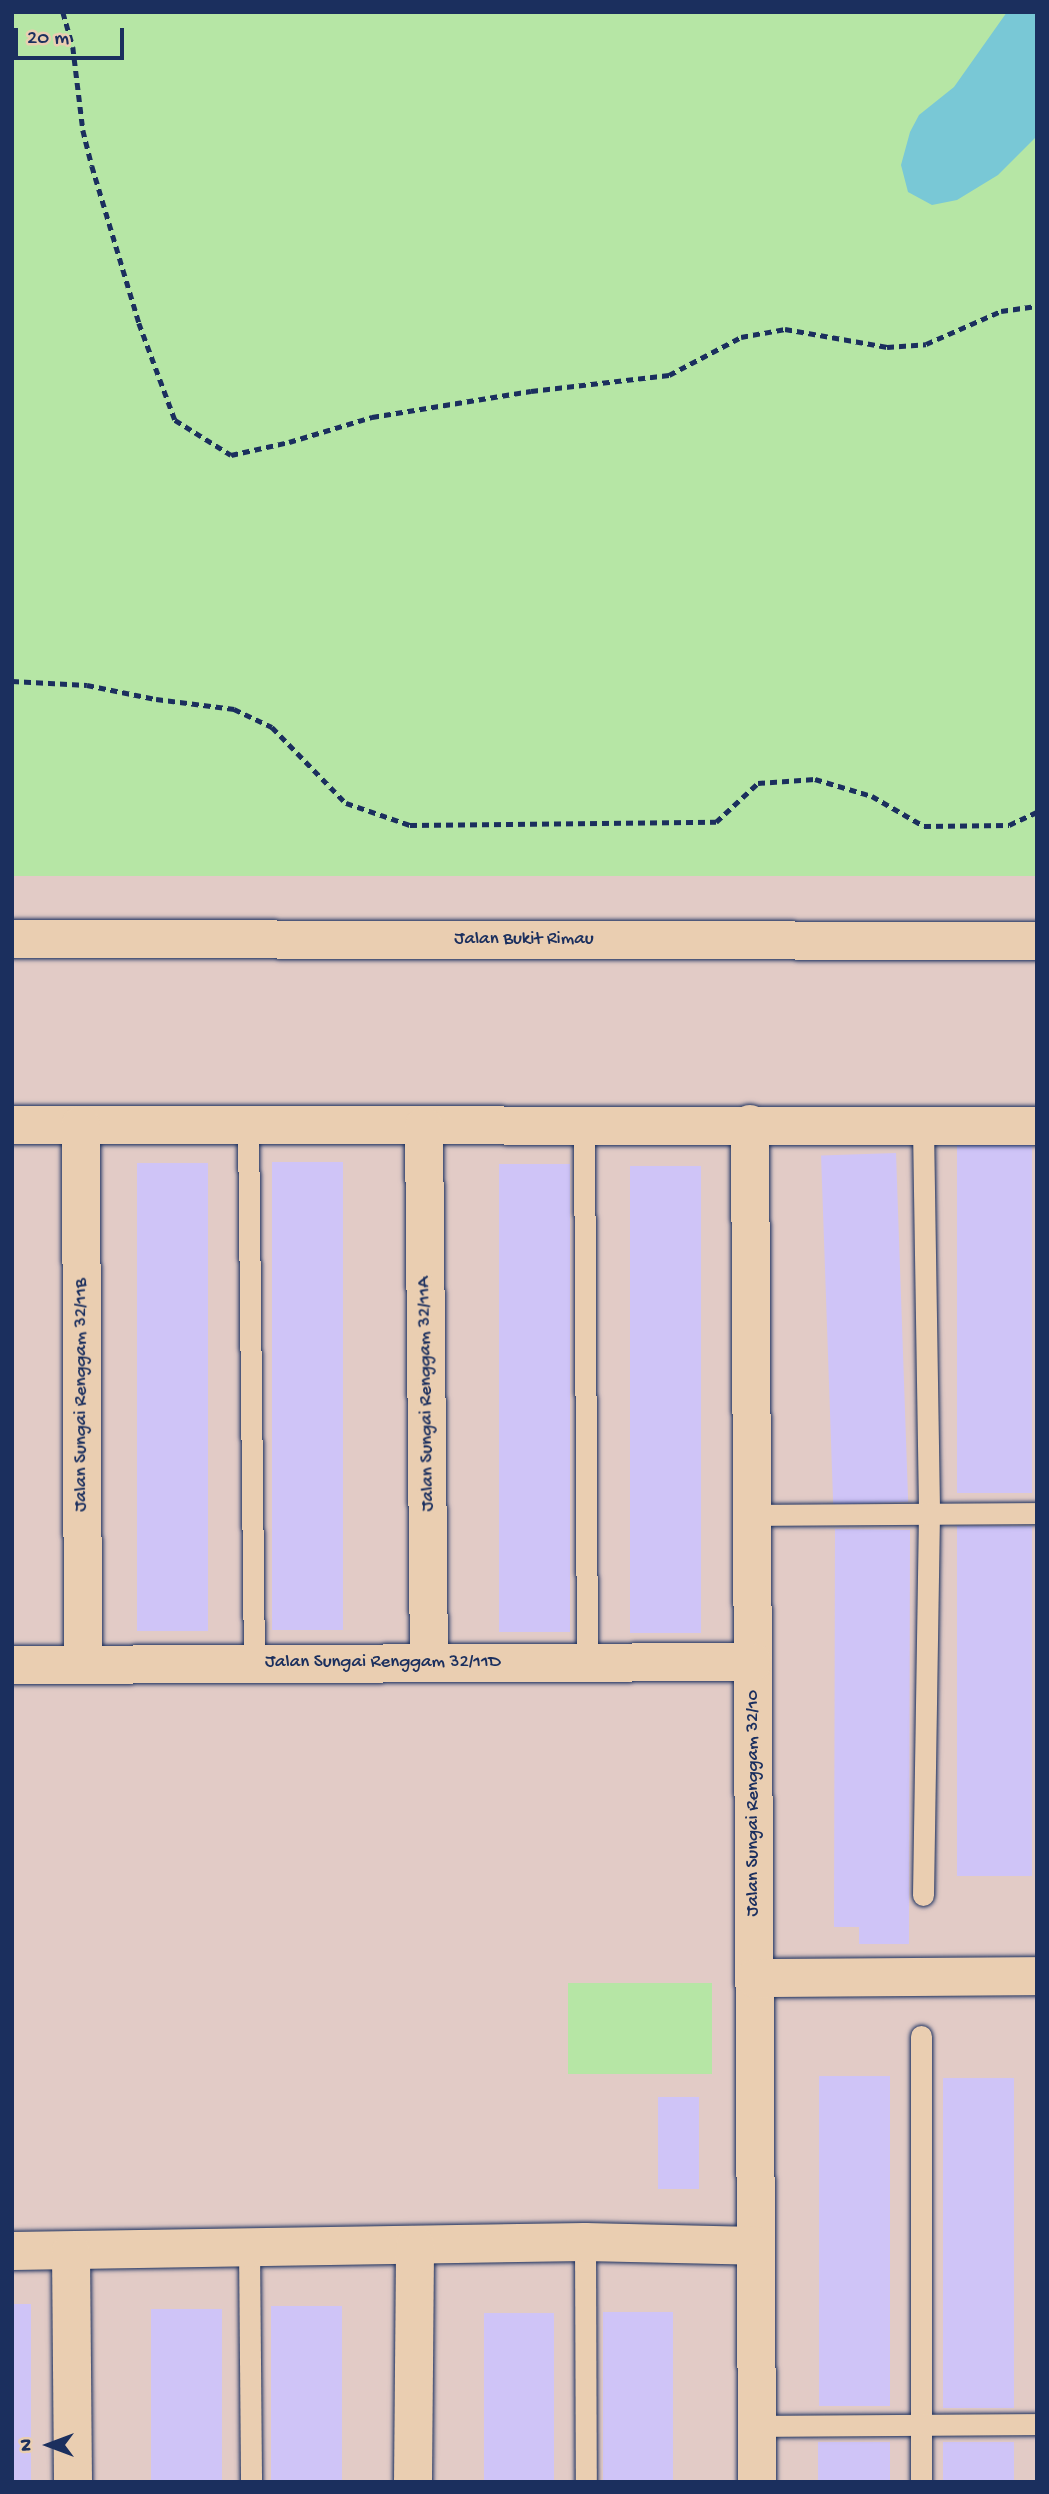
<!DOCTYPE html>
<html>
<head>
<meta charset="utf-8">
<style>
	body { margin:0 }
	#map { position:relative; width:1049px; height:2494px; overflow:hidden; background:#e2cbc6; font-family:"Gochi Hand",sans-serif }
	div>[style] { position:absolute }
	.green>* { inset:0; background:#b6e6a5; transform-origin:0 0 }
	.water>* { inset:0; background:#79c8d6 }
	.building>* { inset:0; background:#cfc4f7; transform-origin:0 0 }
	.path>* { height:4.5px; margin-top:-2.25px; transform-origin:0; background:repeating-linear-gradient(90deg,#1b2f5e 0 7px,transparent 0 12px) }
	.roads { filter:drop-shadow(0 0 2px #1b2f5e) drop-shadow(0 0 2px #1b2f5e) }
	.lane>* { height:21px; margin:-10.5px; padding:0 10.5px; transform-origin:10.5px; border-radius:10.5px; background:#eaceb1 }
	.street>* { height:38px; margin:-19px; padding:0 19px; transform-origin:19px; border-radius:19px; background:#eaceb1 }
	.secondary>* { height:38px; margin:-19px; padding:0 19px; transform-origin:19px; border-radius:19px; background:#eaceb1 }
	span { translate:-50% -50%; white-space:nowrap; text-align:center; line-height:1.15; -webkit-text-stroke:5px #eaceb1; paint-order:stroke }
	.street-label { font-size:19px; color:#1b2f5e }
	.frame { position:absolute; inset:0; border:14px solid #1b2f5e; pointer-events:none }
	.north { position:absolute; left:14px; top:2410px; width:70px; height:70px; -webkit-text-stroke:5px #eaceb1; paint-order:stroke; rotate:270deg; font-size:19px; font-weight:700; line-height:28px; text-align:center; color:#1b2f5e }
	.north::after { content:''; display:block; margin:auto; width:24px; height:32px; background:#1b2f5e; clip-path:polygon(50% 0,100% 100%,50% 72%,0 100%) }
	.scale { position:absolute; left:14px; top:28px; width:110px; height:32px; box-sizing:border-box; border:4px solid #1b2f5e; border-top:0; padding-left:9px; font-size:21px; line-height:24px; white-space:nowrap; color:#1b2f5e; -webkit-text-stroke:5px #eaceb1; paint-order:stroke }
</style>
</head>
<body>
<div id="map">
	<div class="green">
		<div style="left:12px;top:12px;width:1025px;height:864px"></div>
		<div style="left:568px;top:1983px;width:144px;height:91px"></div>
	</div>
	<div class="water">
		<div style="clip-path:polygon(1007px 12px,1037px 12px,1037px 136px,998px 175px,957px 200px,932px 205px,908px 192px,901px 165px,910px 132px,919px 115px,954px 87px)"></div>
	</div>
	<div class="building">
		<div style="left:957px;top:1143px;width:75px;height:350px"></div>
		<div style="left:896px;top:1153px;width:349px;height:75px;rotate:88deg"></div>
		<div style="left:272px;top:1162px;width:71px;height:468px"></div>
		<div style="left:208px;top:1163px;width:468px;height:71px;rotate:90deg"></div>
		<div style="left:499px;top:1164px;width:71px;height:468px"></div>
		<div style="left:630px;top:1166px;width:71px;height:467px"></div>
		<div style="left:957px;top:1526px;width:75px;height:350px"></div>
		<div style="clip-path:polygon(835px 1529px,910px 1530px,909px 1944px,859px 1944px,859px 1927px,834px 1927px)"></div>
		<div style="left:819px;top:2076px;width:71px;height:330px"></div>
		<div style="left:943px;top:2078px;width:71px;height:330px"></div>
		<div style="left:658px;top:2097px;width:41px;height:92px"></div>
		<div style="left:12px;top:2304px;width:19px;height:178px"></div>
		<div style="left:271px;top:2306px;width:71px;height:176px"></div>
		<div style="left:151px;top:2309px;width:71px;height:173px"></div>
		<div style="left:603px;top:2312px;width:70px;height:170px"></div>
		<div style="left:484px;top:2313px;width:70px;height:169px"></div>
		<div style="left:818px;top:2442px;width:72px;height:40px"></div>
		<div style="left:943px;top:2442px;width:71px;height:40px"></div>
	</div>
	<div class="path">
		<div style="left:63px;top:12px;width:36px;rotate:74deg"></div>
		<div style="left:73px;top:47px;width:84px;rotate:83.1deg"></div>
		<div style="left:83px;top:130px;width:37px;rotate:76deg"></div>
		<div style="left:92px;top:166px;width:164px;rotate:73.3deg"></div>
		<div style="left:139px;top:323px;width:103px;rotate:69.6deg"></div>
		<div style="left:175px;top:420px;width:66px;rotate:32deg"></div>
		<div style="left:231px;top:455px;width:59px;rotate:-12.6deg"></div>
		<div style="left:289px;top:442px;width:87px;rotate:-16.8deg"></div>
		<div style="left:372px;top:417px;width:161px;rotate:-9.3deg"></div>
		<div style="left:531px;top:391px;width:139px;rotate:-6.6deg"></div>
		<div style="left:669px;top:375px;width:81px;rotate:-27.8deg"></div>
		<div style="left:741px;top:337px;width:45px;rotate:-10.3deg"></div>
		<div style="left:785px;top:329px;width:104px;rotate:10deg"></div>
		<div style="left:887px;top:347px;width:39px;rotate:-4deg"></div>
		<div style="left:926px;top:344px;width:82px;rotate:-23.7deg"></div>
		<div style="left:1001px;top:311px;width:36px;rotate:-8deg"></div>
		<div style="left:12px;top:681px;width:75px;rotate:3.1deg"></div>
		<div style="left:87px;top:685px;width:70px;rotate:11.5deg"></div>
		<div style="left:156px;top:699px;width:79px;rotate:7.3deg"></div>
		<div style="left:234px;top:709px;width:42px;rotate:25.3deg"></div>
		<div style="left:272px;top:727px;width:106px;rotate:45.8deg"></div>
		<div style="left:346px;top:803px;width:68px;rotate:19deg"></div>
		<div style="left:410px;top:825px;width:306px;rotate:-0.6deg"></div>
		<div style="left:716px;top:822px;width:57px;rotate:-42.9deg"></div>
		<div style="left:758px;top:783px;width:57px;rotate:-4deg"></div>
		<div style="left:815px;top:779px;width:59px;rotate:16.6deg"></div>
		<div style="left:872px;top:796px;width:60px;rotate:30deg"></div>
		<div style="left:924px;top:826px;width:85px;rotate:-0.7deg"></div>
		<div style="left:1009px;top:825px;width:31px;rotate:-25deg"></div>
	</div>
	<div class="roads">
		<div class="lane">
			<div style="left:584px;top:1124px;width:538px;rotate:89.68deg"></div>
			<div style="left:248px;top:1125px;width:539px;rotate:89.36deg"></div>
			<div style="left:923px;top:1127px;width:386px;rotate:89.1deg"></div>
			<div style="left:929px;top:1513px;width:382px;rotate:90.9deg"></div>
			<div style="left:753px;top:1515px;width:284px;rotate:-0.4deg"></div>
			<div style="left:921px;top:2036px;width:446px;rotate:90deg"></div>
			<div style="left:585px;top:2242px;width:240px;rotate:89.8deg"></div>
			<div style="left:249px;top:2246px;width:236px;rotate:89.5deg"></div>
			<div style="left:756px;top:2426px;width:281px;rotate:-0.4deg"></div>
		</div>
		<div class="street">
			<div style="left:750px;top:1124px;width:1358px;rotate:89.7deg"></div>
			<div style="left:12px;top:1125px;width:1025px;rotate:0.06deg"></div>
			<div style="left:81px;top:1125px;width:540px;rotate:89.79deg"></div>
			<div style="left:424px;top:1126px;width:536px;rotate:89.47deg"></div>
			<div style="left:12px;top:1665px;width:741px;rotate:-0.23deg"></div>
			<div style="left:755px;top:1978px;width:282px;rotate:-0.4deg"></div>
			<div style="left:12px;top:2251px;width:573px;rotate:-0.9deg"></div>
			<div style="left:585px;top:2242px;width:171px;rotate:1.3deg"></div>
			<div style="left:71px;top:2252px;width:230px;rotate:89.5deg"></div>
			<div style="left:413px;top:2482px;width:237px;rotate:-89.5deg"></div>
		</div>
		<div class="secondary">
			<div style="left:12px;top:939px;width:1025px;rotate:0.11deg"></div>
		</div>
	</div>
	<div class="street-label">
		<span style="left:524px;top:940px">Jalan Bukit Rimau</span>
		<span style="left:427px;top:1394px;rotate:-91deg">Jalan Sungai Renggam 32/11A</span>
		<span style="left:82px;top:1395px;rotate:-90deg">Jalan Sungai Renggam 32/11B</span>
		<span style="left:383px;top:1663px">Jalan Sungai Renggam 32/11D</span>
		<span style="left:754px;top:1803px;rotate:-90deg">Jalan Sungai Renggam 32/10</span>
	</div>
	<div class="frame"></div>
	<div class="north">N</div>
	<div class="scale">20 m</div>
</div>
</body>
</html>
